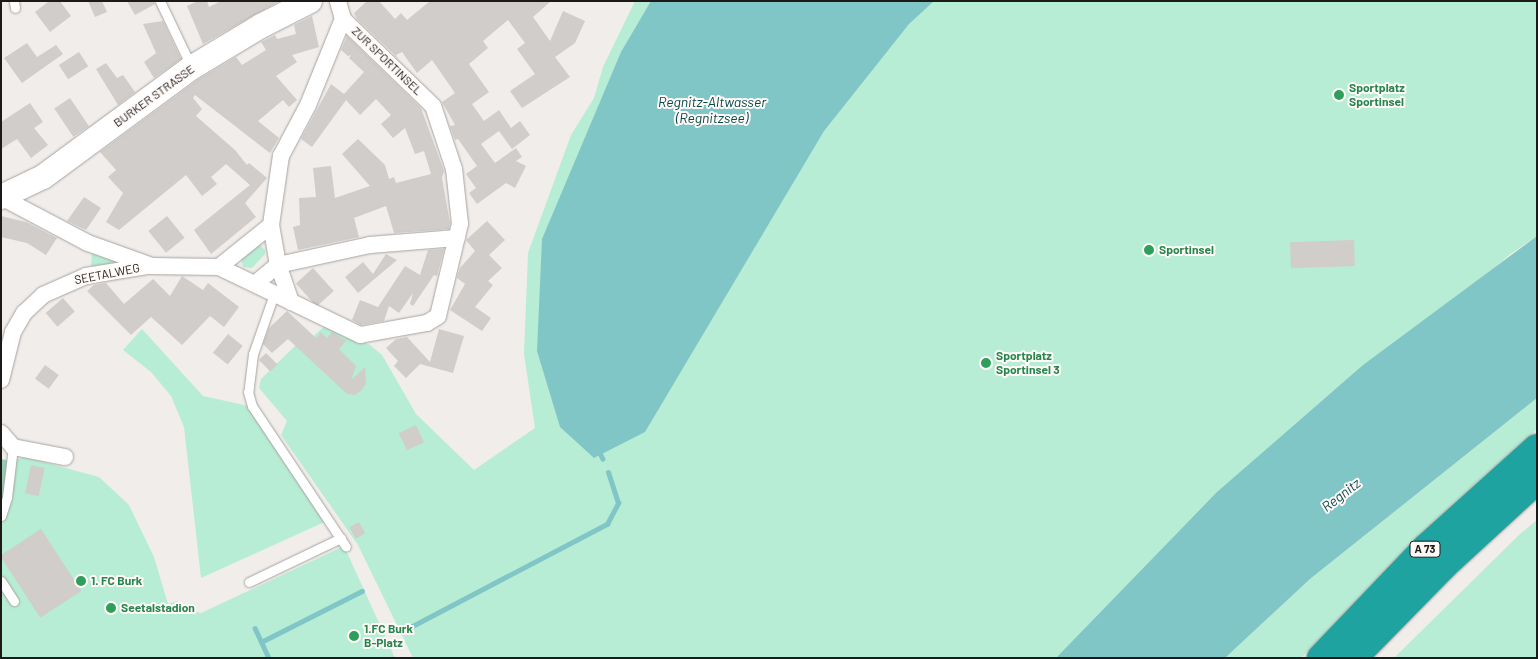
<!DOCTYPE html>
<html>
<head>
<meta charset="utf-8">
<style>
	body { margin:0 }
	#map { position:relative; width:1538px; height:659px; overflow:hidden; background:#f1edea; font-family:Barlow,sans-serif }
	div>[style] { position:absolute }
	.green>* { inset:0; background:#b7edd4 }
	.forest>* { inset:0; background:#95ceb4 }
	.water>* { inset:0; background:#80c6c6 }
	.stream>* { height:4.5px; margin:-2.25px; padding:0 2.25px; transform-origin:2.25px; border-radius:2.25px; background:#80c6c6 }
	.building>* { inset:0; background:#d0cdca; transform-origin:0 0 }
	.roads { filter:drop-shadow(0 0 1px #a7a3a1) drop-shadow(0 0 1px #a7a3a1) }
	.lane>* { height:9px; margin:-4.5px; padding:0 4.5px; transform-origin:4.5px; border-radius:4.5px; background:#fff }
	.street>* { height:16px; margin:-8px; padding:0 8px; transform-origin:8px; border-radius:8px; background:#fff }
	.secondary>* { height:24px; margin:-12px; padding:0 12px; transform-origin:12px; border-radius:12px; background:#fff }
	.highway>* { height:28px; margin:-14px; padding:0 14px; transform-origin:14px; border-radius:14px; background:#1ea3a1 }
	.dots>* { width:14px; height:14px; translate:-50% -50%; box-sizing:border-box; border:2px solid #fffaf8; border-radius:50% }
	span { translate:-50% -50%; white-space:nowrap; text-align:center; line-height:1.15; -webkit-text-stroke:4px #fffaf8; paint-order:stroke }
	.shield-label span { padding:1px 4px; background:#fffaf8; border:1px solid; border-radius:4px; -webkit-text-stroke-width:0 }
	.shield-label { font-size:11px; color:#1b1a19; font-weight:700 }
	.street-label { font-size:12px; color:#1b1a19 }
	.leisure-label { font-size:12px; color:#27864d; font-weight:700 }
	.left { translate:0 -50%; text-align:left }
	.water-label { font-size:14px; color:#07494a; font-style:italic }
	.frame { position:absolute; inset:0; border:2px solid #1b1a19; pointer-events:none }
</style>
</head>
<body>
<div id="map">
	<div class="green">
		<div style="clip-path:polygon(635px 1px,1537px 1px,1537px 236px,1509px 255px,1056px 658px,413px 658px,358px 545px,281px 435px,287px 421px,259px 388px,261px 379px,296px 345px,301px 347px,326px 325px,370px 345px,382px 355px,416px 414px,474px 470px,535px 428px,524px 354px,528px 253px,571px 135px,594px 98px,603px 67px)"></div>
		<div style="clip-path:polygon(259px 244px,265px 250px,265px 254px,252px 268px,243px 267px,241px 259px)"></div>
		<div style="clip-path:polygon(92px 248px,135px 263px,91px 270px)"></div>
		<div style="clip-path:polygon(142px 329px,203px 396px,249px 406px,329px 520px,201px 578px,184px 427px,171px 396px,151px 372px,123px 350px)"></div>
		<div style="clip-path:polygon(1537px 398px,1537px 429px,1427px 531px,1301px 658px,1225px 658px,1310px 579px)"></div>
		<div style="clip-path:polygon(25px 457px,99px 477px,129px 505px,154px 557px,168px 604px,177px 601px,188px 610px,201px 613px,344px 546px,395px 658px,1px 658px,1px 521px,9px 497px,11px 461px)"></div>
		<div style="clip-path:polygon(1537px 520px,1537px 658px,1394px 658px,1520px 534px)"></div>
	</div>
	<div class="forest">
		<div style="clip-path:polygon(1px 459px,11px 461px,9px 497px,1px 521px)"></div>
	</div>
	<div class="water">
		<div style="clip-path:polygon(651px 1px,934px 1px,909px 24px,824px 131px,645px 432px,594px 458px,560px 427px,537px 351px,542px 239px,621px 52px)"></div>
		<div style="clip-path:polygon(1537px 236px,1537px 398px,1310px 579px,1225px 658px,1056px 658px,1217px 492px,1363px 365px)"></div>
	</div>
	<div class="stream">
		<div style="left:601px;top:455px;width:4px;rotate:63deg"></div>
		<div style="left:255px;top:628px;width:33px;rotate:65deg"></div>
		<div style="left:401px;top:632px;width:233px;rotate:-27.7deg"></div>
		<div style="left:607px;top:524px;width:24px;rotate:-62deg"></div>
		<div style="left:618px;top:503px;width:32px;rotate:-108deg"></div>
		<div style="left:261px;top:642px;width:113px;rotate:-26.8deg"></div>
	</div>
	<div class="building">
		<div style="clip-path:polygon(49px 1px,60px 1px,71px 16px,50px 32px,35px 12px)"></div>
		<div style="clip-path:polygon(88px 1px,102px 1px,107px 12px,95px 17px)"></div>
		<div style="clip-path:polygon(127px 1px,154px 1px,155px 4px,135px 15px)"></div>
		<div style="clip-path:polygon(198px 1px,207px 1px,209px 7px,221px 1px,279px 1px,203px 44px,187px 6px)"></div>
		<div style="clip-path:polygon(367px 1px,379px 1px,395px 19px,401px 13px,407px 20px,430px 1px,551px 1px,533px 17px,550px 41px,563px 11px,585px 21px,575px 43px,555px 57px,570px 77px,522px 108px,510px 91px,535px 74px,517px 49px,525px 43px,508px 20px,483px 41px,488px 48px,469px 64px,489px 92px,472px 104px,484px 121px,499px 110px,511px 128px,520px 121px,530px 135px,512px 149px,499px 131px,481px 144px,495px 163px,516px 148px,522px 157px,516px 161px,526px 166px,515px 188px,506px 183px,477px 204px,469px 193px,476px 188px,466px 174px,477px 166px,458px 139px,455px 140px,450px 126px,455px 125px,442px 102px,455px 93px,432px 60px,417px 73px,402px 52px,396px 55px,398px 58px,357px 19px,354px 13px)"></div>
		<div style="clip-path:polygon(312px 16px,319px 47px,292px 55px,297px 62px,276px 76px,297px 100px,289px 107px,283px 100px,258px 121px,279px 138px,270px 153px,195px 95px,193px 98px,202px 109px,196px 116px,235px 150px,247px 165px,249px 163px,267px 178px,245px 203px,256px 217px,211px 254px,194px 230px,250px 185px,226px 164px,211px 177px,217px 184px,202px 196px,186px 175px,119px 230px,106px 222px,123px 193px,108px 177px,116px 170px,100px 152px,199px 79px,236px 57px,242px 65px,266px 50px,261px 42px,275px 35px,277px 39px,296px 34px,294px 25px)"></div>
		<div style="clip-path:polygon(163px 21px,181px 59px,154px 78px,144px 62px,156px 53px,143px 24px)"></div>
		<div style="clip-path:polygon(347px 36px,421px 108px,444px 171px,442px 178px,450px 223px,449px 229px,394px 233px,386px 206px,354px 218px,359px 237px,298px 250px,293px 227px,300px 225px,299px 198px,316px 197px,313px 168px,331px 166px,335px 198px,370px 186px,342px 154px,358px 139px,385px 165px,389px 179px,394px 177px,396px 183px,431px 174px,424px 151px,415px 154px,405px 128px,393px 138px,381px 124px,391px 115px,376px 99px,360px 115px,346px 100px,312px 147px,301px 139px,331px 84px,344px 94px,364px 72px,349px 58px,351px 55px,348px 56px,341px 50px)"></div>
		<div style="clip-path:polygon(27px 43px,37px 57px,56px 45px,63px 54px,22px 83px,4px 58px)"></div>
		<div style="left:79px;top:52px;width:17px;height:24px;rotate:57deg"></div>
		<div style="clip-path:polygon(106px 63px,117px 78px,123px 75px,135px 92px,118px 105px,96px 69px)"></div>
		<div style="left:70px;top:98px;width:34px;height:19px;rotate:56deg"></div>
		<div style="clip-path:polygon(30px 103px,43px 122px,34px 128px,48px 145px,31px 158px,17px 139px,1px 149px,1px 122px)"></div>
		<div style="clip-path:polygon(84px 197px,101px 208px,86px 230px,67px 221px)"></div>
		<div style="clip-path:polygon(1px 216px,26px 222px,57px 238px,46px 255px,27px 243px,1px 237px)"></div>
		<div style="left:167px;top:216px;width:28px;height:24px;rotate:51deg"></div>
		<div style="clip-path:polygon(487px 221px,505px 240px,489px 255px,502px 268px,488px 281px,493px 285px,475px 307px,491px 318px,482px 331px,450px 310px,465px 284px,457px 278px,460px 268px,475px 251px,466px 240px)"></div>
		<div style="left:1354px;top:240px;width:26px;height:64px;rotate:88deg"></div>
		<div style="clip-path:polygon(444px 249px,437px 276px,434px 275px,413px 306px,410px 304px,413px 293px,399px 313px,389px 306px,384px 321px,361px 325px,352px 320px,360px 300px,378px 307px,405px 266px,420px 275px,428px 250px)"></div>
		<div style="clip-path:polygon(386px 254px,397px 260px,358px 293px,345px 277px,363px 262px,373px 274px)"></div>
		<div style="left:313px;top:268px;width:31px;height:23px;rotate:48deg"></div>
		<div style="clip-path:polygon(182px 276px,203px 290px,208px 283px,239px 307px,224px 327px,210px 316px,182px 345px,151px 317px,131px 335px,87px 291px,94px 285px,106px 283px,124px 304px,153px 279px,170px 296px)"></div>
		<div style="left:63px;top:298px;width:18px;height:23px;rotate:49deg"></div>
		<div style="clip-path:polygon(287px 311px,316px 338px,321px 332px,327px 338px,332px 332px,346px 341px,339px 349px,356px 366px,351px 380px,365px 367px,366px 383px,362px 390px,355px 395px,347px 394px,288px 339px,272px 353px,263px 344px,269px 328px)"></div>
		<div style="clip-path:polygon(439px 329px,464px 336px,453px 373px,420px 364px,406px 378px,394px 366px,398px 361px,386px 348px,396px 339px,407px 337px,430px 362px)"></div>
		<div style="left:228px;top:334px;width:19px;height:24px;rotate:39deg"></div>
		<div style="left:266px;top:353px;width:16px;height:10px;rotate:45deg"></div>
		<div style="left:45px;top:365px;width:17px;height:17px;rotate:36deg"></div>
		<div style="left:416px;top:425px;width:19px;height:19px;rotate:65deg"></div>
		<div style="left:31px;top:465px;width:14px;height:29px;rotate:12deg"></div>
		<div style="left:359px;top:522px;width:13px;height:11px;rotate:61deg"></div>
		<div style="left:41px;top:529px;width:74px;height:49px;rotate:57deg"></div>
	</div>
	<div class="roads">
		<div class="lane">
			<div style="left:14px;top:1px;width:7px;rotate:82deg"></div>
			<div style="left:160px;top:1px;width:72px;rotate:64.5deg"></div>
			<div style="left:274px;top:294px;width:64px;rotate:109.3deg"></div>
			<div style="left:253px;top:354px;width:38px;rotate:97deg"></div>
			<div style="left:248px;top:392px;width:15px;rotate:74deg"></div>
			<div style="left:252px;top:406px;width:169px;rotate:56.3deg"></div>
			<div style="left:1px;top:516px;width:20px;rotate:-72deg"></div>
			<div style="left:7px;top:497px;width:50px;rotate:-83.2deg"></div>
			<div style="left:1px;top:581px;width:24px;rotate:57deg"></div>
			<div style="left:249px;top:582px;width:102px;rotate:-25.6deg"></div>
		</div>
		<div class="street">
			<div style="left:1px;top:197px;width:98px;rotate:27.9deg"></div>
			<div style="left:88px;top:243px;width:68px;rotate:19.8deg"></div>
			<div style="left:152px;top:266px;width:67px;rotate:0.9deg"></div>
			<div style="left:219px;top:267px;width:157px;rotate:25.7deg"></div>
			<div style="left:360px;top:335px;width:68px;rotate:-10.2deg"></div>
			<div style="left:427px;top:323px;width:13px;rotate:-32deg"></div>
			<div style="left:438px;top:316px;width:95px;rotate:-76.6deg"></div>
			<div style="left:460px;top:224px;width:55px;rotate:-96.2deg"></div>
			<div style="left:454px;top:169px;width:66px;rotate:-108.4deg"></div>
			<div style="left:433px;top:106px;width:125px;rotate:-136deg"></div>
			<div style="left:343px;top:19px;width:19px;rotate:-106deg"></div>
			<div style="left:219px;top:267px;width:67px;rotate:-38.9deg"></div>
			<div style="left:255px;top:284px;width:30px;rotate:-40deg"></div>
			<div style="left:278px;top:265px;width:94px;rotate:-12.3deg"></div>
			<div style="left:370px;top:245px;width:87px;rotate:-4.6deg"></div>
			<div style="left:291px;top:302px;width:39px;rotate:-109deg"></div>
			<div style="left:278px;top:265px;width:41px;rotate:-99.9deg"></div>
			<div style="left:271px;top:225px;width:70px;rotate:-81.8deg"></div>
			<div style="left:281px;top:156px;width:58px;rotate:-62.1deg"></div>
			<div style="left:308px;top:105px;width:93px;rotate:-67.9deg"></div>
			<div style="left:1px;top:380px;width:49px;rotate:-76deg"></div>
			<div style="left:13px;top:332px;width:22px;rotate:-60deg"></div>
			<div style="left:24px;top:313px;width:26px;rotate:-43deg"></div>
			<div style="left:43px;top:295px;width:47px;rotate:-23.8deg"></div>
			<div style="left:86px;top:276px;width:63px;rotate:-9.2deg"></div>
			<div style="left:1px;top:433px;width:18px;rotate:49deg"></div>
			<div style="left:13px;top:447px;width:53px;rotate:10.9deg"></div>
		</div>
		<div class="secondary">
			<div style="left:1px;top:197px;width:47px;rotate:-25.5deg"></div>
			<div style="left:43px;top:177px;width:184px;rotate:-36.4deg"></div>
			<div style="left:191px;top:68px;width:82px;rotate:-31deg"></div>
			<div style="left:261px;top:26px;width:55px;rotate:-27deg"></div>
		</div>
		<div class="highway">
			<div style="left:1321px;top:658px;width:152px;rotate:-46.3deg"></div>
			<div style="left:1426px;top:548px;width:149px;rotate:-42deg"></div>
			<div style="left:1353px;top:658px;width:129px;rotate:-45.6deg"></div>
			<div style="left:1443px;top:566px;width:127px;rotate:-42.5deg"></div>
		</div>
	</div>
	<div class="dots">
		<div style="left:1339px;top:95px;background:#2e9e5b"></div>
		<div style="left:1149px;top:250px;background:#2e9e5b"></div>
		<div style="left:986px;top:363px;background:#2e9e5b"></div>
		<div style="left:81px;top:581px;background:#2e9e5b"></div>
		<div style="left:111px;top:608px;background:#2e9e5b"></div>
		<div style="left:354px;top:636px;background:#2e9e5b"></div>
	</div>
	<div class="shield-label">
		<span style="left:1425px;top:549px">A 73</span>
	</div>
	<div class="street-label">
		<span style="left:387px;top:61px;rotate:44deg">ZUR SPORTINSEL</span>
		<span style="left:154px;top:96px;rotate:-36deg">BURKER STRASSE</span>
		<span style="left:107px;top:274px;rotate:-11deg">SEETALWEG</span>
	</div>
	<div class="leisure-label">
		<span class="left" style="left:1349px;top:95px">Sportplatz<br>Sportinsel</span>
		<span class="left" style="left:1159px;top:250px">Sportinsel</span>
		<span class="left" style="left:996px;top:363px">Sportplatz<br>Sportinsel 3</span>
		<span class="left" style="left:91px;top:581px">1. FC Burk</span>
		<span class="left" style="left:121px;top:608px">Seetalstadion</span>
		<span class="left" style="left:364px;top:636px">1.FC Burk<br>B-Platz</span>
	</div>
	<div class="water-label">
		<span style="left:712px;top:110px">Regnitz-Altwasser<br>(Regnitzsee)</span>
		<span style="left:1341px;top:495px;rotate:-38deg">Regnitz</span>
	</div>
	<div class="frame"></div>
</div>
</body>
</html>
